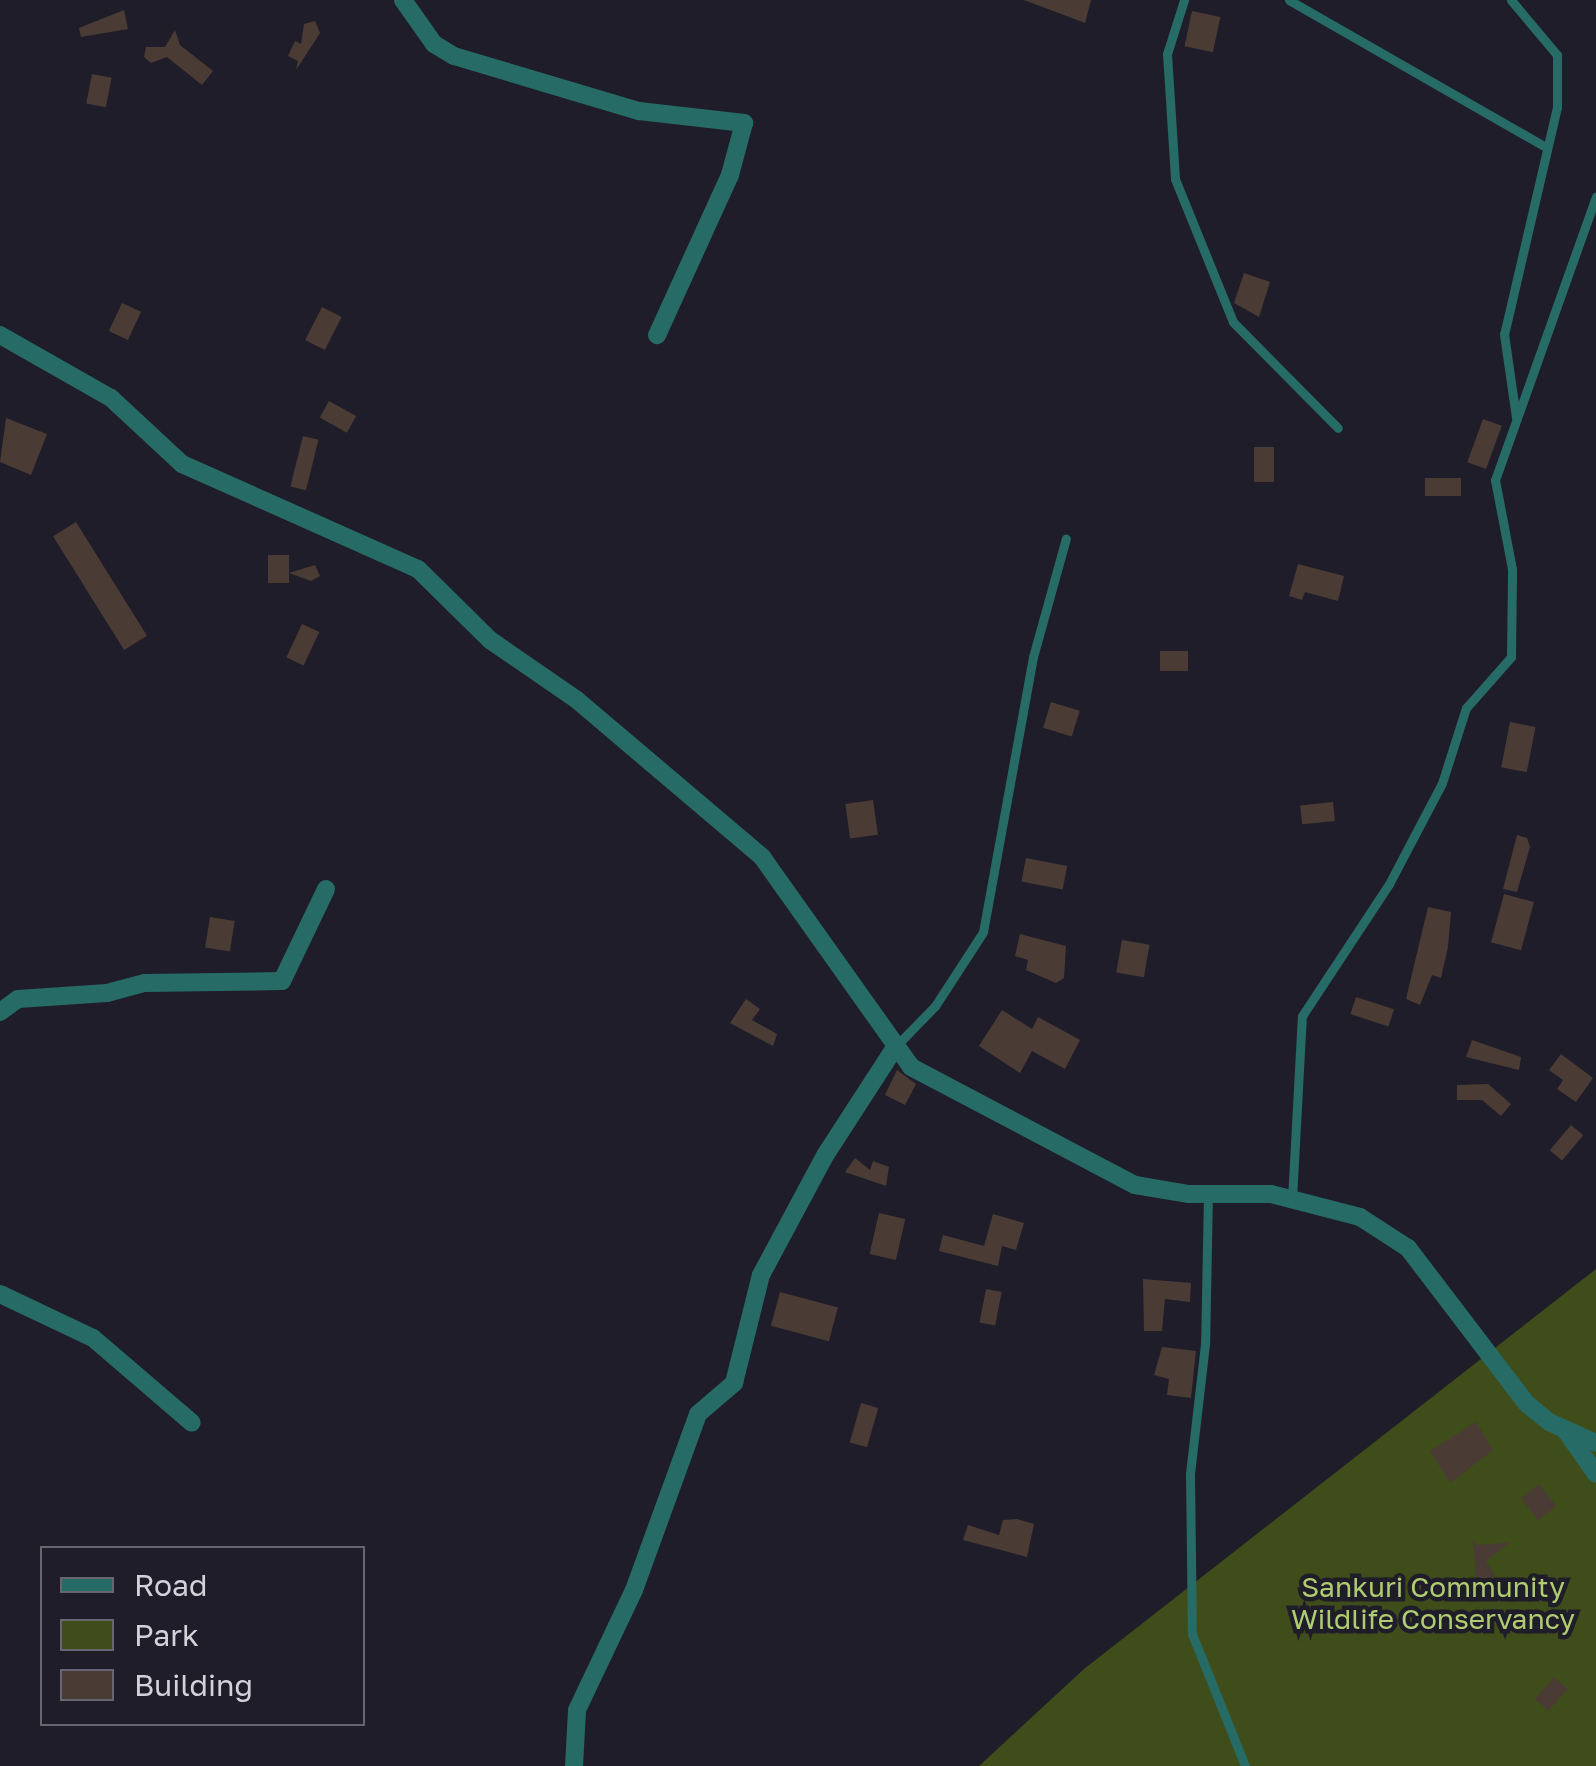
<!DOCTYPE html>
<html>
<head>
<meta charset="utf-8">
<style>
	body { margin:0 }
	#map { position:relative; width:1596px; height:1766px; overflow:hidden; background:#1f1d29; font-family:"Golos Text",sans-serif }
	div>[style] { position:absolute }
	.green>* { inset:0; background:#3f4d1a }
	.building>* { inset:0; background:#4a3c35; transform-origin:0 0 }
	.service>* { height:9px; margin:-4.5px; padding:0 4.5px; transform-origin:4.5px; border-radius:4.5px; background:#266b66 }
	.minor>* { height:18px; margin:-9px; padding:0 9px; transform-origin:9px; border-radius:9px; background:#266b66 }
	span { translate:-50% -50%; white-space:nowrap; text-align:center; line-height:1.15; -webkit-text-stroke:9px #1f1d29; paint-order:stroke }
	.park-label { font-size:28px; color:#b0cc70 }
	.legend { position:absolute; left:40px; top:1546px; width:325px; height:180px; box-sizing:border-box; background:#1f1d29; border:2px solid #676570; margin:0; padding:12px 18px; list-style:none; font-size:30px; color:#d3d2db }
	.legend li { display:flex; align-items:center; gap:20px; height:50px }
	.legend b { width:50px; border:2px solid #676570 }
</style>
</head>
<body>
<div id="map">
	<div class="green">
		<div style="clip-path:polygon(1596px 1269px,1596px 1766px,979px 1766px,1084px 1669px)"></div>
	</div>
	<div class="building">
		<div style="clip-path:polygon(1024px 0,1091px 0,1085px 23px)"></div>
		<div style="clip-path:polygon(124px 10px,128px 29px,81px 37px,79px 28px)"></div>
		<div style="left:1192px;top:11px;width:29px;height:36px;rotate:12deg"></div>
		<div style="clip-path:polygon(315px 21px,320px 33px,296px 70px,298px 61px,288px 56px,295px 41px,301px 44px,304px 24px)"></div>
		<div style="clip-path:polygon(175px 30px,180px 45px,213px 71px,202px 85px,167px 57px,151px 63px,144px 57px,146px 47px,165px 47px)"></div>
		<div style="left:92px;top:74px;width:20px;height:30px;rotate:11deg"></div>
		<div style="clip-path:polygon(1244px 273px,1270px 282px,1259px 317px,1234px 303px)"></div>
		<div style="left:122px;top:303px;width:21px;height:31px;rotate:25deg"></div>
		<div style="left:322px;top:307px;width:22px;height:37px;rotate:27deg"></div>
		<div style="left:329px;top:401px;width:31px;height:19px;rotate:29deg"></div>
		<div style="clip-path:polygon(6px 418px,47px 434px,31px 475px,0 462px)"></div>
		<div style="left:1483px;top:419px;width:20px;height:46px;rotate:20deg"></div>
		<div style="left:303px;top:436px;width:16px;height:52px;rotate:14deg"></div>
		<div style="left:1254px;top:447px;width:20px;height:35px"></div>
		<div style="left:1461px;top:478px;width:18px;height:36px;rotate:90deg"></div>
		<div style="left:76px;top:522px;width:134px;height:27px;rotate:58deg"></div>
		<div style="clip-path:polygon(268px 555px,289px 555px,289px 573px,315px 565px,320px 576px,311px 581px,289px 573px,289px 583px,268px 583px)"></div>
		<div style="clip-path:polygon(1298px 564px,1344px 576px,1338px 601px,1305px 592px,1302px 600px,1289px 596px)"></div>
		<div style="left:302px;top:624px;width:19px;height:37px;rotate:25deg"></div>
		<div style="left:1160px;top:651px;width:28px;height:20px"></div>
		<div style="left:1051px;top:702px;width:30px;height:27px;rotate:17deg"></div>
		<div style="left:1510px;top:722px;width:26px;height:46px;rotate:11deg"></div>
		<div style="left:873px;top:800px;width:35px;height:28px;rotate:82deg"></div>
		<div style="left:1333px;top:802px;width:19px;height:33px;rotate:84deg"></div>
		<div style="clip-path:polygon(1517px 835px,1527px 838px,1530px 847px,1517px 892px,1503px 889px)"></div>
		<div style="left:1026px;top:858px;width:42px;height:24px;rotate:11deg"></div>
		<div style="left:1504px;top:894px;width:31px;height:50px;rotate:15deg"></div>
		<div style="clip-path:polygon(1428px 907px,1451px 912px,1448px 947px,1441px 978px,1432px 975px,1420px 1005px,1406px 999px)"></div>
		<div style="left:210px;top:917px;width:25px;height:31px;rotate:9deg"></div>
		<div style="clip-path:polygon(1020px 934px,1066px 946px,1064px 978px,1056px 983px,1026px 970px,1028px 960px,1015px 956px)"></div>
		<div style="left:1122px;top:940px;width:28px;height:33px;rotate:10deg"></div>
		<div style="left:1356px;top:997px;width:40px;height:18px;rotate:18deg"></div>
		<div style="clip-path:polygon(746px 999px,760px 1009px,752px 1020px,777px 1034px,773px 1046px,730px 1023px)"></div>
		<div style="clip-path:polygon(1002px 1010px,1032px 1029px,1038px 1017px,1080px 1040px,1065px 1069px,1032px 1051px,1020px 1073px,979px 1046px)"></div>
		<div style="clip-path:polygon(1472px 1040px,1521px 1057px,1519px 1070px,1466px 1057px)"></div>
		<div style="clip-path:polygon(1561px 1054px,1593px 1078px,1576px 1102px,1557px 1089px,1563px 1080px,1549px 1070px)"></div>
		<div style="clip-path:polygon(897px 1070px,916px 1084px,905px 1105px,885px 1095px)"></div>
		<div style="clip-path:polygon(1488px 1084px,1511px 1104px,1501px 1116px,1482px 1100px,1457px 1100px,1457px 1085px)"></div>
		<div style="left:1571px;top:1125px;width:16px;height:33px;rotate:40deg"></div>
		<div style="clip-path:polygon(855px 1158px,870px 1170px,873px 1161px,889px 1167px,886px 1186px,845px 1172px)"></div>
		<div style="left:879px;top:1213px;width:27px;height:42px;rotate:13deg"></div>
		<div style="clip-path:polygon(993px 1214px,1024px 1223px,1016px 1250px,1002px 1246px,998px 1266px,939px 1251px,943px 1235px,984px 1246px)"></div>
		<div style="clip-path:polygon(1143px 1279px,1191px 1283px,1190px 1302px,1165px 1299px,1162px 1331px,1144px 1331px)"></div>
		<div style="left:986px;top:1289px;width:16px;height:34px;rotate:11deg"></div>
		<div style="left:780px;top:1292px;width:60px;height:35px;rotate:15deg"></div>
		<div style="clip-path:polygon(1162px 1347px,1196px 1351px,1191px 1398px,1167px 1395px,1169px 1379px,1154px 1375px)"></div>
		<div style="left:861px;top:1403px;width:18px;height:41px;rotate:16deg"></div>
		<div style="clip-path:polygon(1476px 1422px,1493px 1450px,1450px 1483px,1430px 1451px)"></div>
		<div style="left:1539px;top:1484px;width:28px;height:23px;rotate:52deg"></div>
		<div style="clip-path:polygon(1017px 1519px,1034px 1524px,1027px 1557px,963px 1540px,968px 1525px,999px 1535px,1003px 1520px)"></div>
		<div style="clip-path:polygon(1473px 1539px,1477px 1545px,1511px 1542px,1486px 1561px,1496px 1577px,1476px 1579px)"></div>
		<div style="left:1554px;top:1677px;width:18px;height:29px;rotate:41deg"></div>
	</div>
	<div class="service">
		<div style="left:1184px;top:0;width:57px;rotate:107.5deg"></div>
		<div style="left:1167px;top:54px;width:125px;rotate:86.3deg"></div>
		<div style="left:1175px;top:179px;width:154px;rotate:67.9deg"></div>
		<div style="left:1233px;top:322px;width:149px;rotate:45.3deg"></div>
		<div style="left:1289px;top:0;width:297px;rotate:29.8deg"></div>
		<div style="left:1511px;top:0;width:72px;rotate:50.1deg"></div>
		<div style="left:1557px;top:55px;width:52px;rotate:90deg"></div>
		<div style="left:1557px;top:107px;width:233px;rotate:103.1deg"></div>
		<div style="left:1504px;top:334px;width:84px;rotate:81.8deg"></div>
		<div style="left:895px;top:1047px;width:57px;rotate:-45.7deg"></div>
		<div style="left:935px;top:1006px;width:88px;rotate:-57deg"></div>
		<div style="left:983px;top:932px;width:280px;rotate:-79.7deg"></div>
		<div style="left:1033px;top:657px;width:123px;rotate:-74.5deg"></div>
		<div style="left:1208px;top:1193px;width:151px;rotate:91.1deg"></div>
		<div style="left:1205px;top:1344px;width:131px;rotate:96.6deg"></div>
		<div style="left:1190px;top:1474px;width:160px;rotate:89.3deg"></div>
		<div style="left:1192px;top:1634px;width:142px;rotate:68.1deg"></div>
		<div style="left:1292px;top:1199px;width:183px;rotate:-86.9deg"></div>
		<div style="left:1302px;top:1016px;width:158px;rotate:-56.6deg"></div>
		<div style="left:1389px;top:884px;width:114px;rotate:-62.3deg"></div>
		<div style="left:1442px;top:783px;width:79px;rotate:-72.3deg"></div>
		<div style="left:1466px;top:708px;width:68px;rotate:-48.6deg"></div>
		<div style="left:1511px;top:657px;width:88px;rotate:-89.3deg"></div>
		<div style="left:1512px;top:569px;width:91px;rotate:-100.8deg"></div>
		<div style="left:1495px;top:480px;width:301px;rotate:-70.4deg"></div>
	</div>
	<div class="minor">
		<div style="left:403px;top:0;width:54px;rotate:54.8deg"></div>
		<div style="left:434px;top:44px;width:23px;rotate:31deg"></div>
		<div style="left:454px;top:56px;width:193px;rotate:16.6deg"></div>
		<div style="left:639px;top:111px;width:106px;rotate:6.5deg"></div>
		<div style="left:744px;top:123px;width:54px;rotate:105.1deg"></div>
		<div style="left:730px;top:175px;width:176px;rotate:114.5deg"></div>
		<div style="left:0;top:335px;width:128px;rotate:29.6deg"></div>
		<div style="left:111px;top:398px;width:97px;rotate:42.9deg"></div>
		<div style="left:182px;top:464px;width:258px;rotate:24deg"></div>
		<div style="left:418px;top:569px;width:101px;rotate:44.6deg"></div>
		<div style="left:490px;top:640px;width:106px;rotate:34.6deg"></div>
		<div style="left:577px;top:700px;width:243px;rotate:40.3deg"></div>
		<div style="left:762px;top:857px;width:257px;rotate:54.6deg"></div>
		<div style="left:911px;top:1067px;width:253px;rotate:27.8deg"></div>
		<div style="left:1135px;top:1185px;width:55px;rotate:9.5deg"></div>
		<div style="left:1189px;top:1194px;width:82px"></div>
		<div style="left:1271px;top:1194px;width:92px;rotate:14.5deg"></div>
		<div style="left:1360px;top:1217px;width:57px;rotate:32.9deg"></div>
		<div style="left:1408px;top:1248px;width:196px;rotate:52.7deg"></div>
		<div style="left:1527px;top:1404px;width:28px;rotate:39deg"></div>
		<div style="left:1549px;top:1422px;width:51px;rotate:24.1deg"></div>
		<div style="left:0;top:1012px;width:22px;rotate:-36deg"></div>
		<div style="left:18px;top:999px;width:89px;rotate:-3.9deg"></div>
		<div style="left:107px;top:993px;width:39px;rotate:-15deg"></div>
		<div style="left:145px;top:983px;width:137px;rotate:-0.8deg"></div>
		<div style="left:282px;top:981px;width:102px;rotate:-64.4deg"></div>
		<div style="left:0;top:1294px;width:103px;rotate:25.3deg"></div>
		<div style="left:93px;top:1338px;width:130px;rotate:40.6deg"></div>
		<div style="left:1566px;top:1431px;width:52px;rotate:55.1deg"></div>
		<div style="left:574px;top:1766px;width:56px;rotate:-86.9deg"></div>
		<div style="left:577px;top:1710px;width:133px;rotate:-64.6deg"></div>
		<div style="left:634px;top:1590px;width:187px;rotate:-70deg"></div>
		<div style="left:698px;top:1414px;width:48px;rotate:-40.7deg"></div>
		<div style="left:734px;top:1383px;width:111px;rotate:-76deg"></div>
		<div style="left:761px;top:1275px;width:137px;rotate:-61.8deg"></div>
		<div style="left:826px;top:1154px;width:125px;rotate:-57.1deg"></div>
	</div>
	<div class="park-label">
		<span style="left:1433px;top:1603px">Sankuri Community<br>Wildlife Conservancy</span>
	</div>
	<ul class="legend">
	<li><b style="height:12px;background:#266b66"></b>Road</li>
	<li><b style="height:28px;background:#3f4d1a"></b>Park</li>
	<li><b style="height:28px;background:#4a3c35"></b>Building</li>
	</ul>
</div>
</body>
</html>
